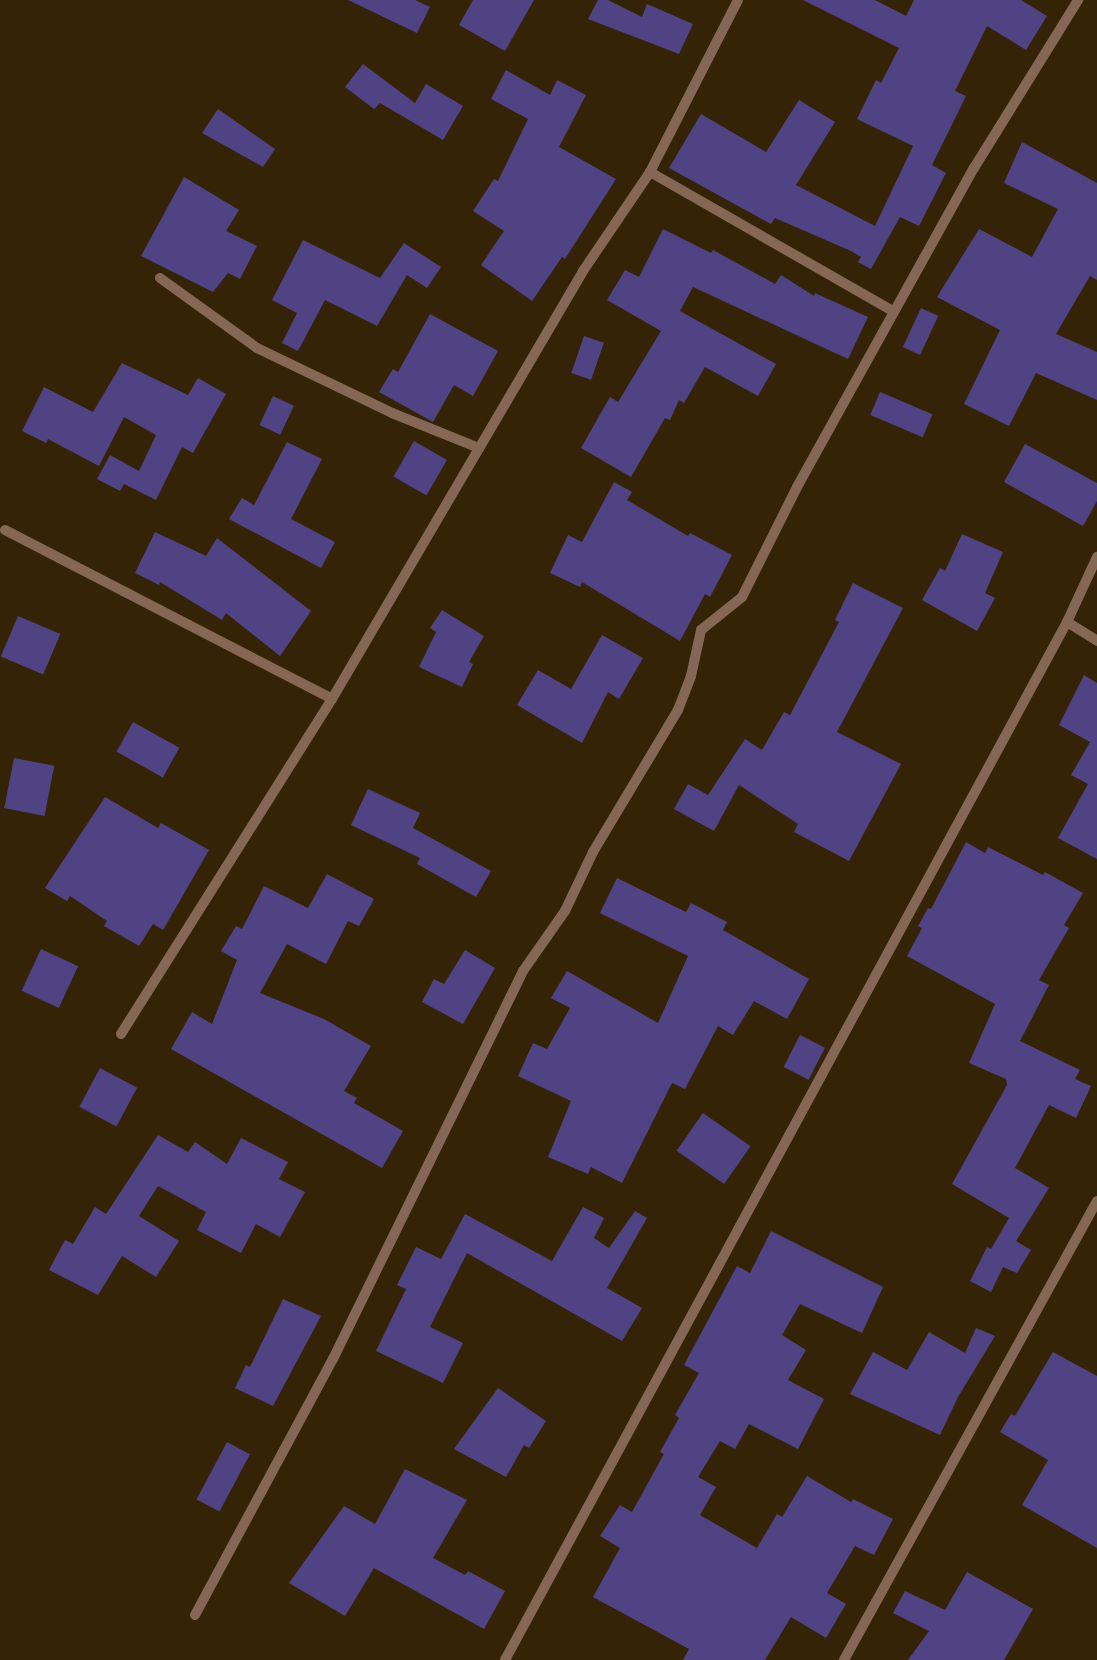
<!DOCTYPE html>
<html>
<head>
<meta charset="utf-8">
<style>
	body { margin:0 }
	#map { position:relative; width:1097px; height:1660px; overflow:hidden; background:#352308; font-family:Signika,sans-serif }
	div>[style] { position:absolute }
	.building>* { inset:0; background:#504383; transform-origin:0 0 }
	.minor>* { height:10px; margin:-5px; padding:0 5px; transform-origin:5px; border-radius:5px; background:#846754 }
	span { translate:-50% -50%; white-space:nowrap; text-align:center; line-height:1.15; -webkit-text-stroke:4px #2a1901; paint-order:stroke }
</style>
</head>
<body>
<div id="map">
	<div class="building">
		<div style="clip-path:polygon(348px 0,415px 0,430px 7px,417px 33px)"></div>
		<div style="clip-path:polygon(473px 0,534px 0,505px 51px,459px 25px)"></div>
		<div style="clip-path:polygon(598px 0,608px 0,642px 17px,647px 4px,693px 24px,679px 54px,588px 19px)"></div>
		<div style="clip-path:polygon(803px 0,875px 0,906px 16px,914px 0,1021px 0,1047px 16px,1026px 50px,987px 26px,955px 91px,966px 96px,932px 165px,946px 173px,919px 226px,900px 217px,871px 269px,858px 262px,861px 257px,851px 251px,775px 218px,771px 224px,669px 168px,701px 114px,766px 152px,799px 100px,835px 122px,796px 185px,875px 226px,913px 146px,857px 119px,876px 80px,881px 83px,899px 48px)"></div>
		<div style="clip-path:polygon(363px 64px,415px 103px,426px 84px,463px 106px,443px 140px,380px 103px,374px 109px,345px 87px)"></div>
		<div style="clip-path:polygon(506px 70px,550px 95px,557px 80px,586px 95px,559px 147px,616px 179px,565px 259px,562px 257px,532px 301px,481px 265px,504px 231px,473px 211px,494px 179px,498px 181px,528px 119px,491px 99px)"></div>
		<div style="clip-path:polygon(218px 109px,275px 149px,263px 167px,202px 133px)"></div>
		<div style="clip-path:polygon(1022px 142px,1097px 183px,1097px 280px,1090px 276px,1056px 334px,1097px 352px,1097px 400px,1036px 373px,1009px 426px,964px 404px,1000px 330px,937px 297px,979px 229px,1032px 257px,1058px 209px,1004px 183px)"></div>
		<div style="clip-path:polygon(184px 177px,239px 210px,226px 231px,257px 246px,240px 279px,228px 273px,213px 292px,141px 256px)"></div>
		<div style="clip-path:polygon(663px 229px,711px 253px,713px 250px,775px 284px,781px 275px,814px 296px,815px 293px,868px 317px,848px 359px,693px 287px,680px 311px,776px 364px,758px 396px,705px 367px,684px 403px,679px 400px,670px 420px,665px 418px,631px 477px,581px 448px,610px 397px,618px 402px,661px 331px,607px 300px,625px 270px,639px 277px)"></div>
		<div style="clip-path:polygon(303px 240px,380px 278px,404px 243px,441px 267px,427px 288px,407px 275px,377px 326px,325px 300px,298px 351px,282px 343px,297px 313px,272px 300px)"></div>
		<div style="left:921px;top:308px;width:19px;height:43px;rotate:25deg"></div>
		<div style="clip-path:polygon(430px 314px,498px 351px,473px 396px,454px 385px,433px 422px,379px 392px,393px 369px,398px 372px)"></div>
		<div style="left:584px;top:336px;width:21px;height:39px;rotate:19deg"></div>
		<div style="clip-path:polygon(122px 363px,188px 395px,198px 378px,226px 394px,193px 453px,182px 447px,156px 500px,124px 484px,120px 491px,97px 479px,110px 455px,139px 471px,156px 435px,124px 417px,99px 466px,48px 439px,46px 443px,22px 431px,44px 387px,93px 412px)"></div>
		<div style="left:880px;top:392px;width:57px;height:25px;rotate:23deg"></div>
		<div style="left:273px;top:396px;width:23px;height:32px;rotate:25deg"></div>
		<div style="left:414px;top:441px;width:38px;height:41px;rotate:30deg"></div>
		<div style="clip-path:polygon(287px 442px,322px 459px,291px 519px,335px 542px,321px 568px,229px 519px,242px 498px,254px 505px)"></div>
		<div style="clip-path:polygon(1025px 444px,1097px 483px,1097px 501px,1083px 526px,1004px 482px)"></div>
		<div style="clip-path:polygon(614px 482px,632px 492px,627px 500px,688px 536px,690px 533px,732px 555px,710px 597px,705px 594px,680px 641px,582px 582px,580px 587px,550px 573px,568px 535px,582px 542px)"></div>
		<div style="clip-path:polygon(155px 532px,206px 556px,217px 538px,311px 611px,280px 656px,226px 613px,222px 620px,160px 582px,159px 585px,135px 573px)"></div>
		<div style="clip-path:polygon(962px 534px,1003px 552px,985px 593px,995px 598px,977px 631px,922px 600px,940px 568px,945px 571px)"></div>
		<div style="clip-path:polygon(853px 583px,903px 608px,837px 732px,901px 764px,849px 861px,794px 832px,798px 824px,739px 785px,714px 831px,674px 809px,688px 784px,708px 795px,745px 739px,762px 750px,784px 712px,790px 715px,839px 622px,835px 620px)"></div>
		<div style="clip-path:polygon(442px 610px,484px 636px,469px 662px,473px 664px,462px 687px,419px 667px,436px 632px,430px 628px)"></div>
		<div style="left:18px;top:616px;width:46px;height:44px;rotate:23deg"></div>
		<div style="clip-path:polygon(602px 635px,643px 658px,619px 699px,608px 692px,582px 743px,517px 705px,538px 670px,571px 689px)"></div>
		<div style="clip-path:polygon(1084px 675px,1097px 683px,1097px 859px,1058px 838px,1088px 784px,1071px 775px,1090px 742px,1059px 725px)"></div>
		<div style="left:133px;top:722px;width:53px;height:34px;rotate:29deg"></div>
		<div style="left:14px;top:758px;width:41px;height:51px;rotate:11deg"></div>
		<div style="clip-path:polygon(368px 789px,420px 813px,413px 828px,491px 871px,476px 897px,417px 864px,420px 858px,351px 825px)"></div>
		<div style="clip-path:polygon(105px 797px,158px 828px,161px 823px,209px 850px,163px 930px,153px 924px,139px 946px,104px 926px,107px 921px,70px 896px,67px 901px,45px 888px)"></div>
		<div style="clip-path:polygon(966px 842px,985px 853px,988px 847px,1043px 875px,1045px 872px,1083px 893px,1064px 925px,1069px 928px,1039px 980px,1049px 985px,1020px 1041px,1080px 1070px,1075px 1079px,1091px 1086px,1076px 1118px,1049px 1105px,1015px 1168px,1049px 1188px,1016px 1241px,1031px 1250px,1017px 1273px,1003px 1267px,991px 1292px,970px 1281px,987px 1247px,991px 1249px,1009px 1218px,952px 1184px,1007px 1085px,1006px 1079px,969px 1063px,995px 1004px,907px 956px,922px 928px,918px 926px,928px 908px,931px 909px)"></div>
		<div style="clip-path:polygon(327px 874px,374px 899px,359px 926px,348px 921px,326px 964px,287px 944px,260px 993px,324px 1019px,371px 1046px,344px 1091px,357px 1098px,354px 1103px,403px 1131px,382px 1168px,171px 1049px,192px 1012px,212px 1024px,237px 960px,221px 951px,236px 926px,242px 929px,264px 886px,308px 908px)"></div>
		<div style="clip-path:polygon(617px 878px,686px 912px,691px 903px,727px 922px,723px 930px,809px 979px,787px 1019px,754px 1001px,733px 1035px,718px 1026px,685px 1089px,672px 1083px,622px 1183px,591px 1167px,588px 1174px,548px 1157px,571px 1101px,518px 1076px,533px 1043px,547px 1049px,570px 1008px,551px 998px,567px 971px,658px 1023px,688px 956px,600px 913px)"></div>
		<div style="left:41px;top:949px;width:41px;height:46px;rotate:25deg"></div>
		<div style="clip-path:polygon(465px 950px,495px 968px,463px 1024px,422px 1002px,434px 979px,444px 984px)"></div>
		<div style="left:800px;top:1035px;width:28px;height:36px;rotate:27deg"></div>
		<div style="left:100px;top:1068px;width:42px;height:44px;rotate:28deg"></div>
		<div style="left:703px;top:1113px;width:58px;height:46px;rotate:35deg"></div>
		<div style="clip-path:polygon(158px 1135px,188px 1152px,195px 1142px,227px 1164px,241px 1138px,288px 1162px,279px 1179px,305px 1192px,280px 1237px,256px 1224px,241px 1253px,197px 1230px,206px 1212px,158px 1186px,139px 1216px,179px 1241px,156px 1277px,122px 1256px,98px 1295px,49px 1270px,65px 1240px,73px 1244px,95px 1207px,106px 1214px)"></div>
		<div style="clip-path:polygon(583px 1207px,604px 1218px,594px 1238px,609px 1248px,635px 1211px,647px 1218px,607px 1288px,642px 1308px,622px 1341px,467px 1253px,430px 1327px,463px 1343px,443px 1383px,376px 1351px,406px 1289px,397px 1285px,416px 1247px,441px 1259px,465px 1214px,552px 1261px)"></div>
		<div style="clip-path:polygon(771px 1231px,883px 1287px,862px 1333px,800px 1304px,782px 1335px,806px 1350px,788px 1380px,824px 1399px,798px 1449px,749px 1424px,735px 1449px,720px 1441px,698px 1477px,716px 1487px,700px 1515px,757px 1548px,777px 1514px,782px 1517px,807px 1476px,851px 1502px,853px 1499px,893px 1519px,874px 1555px,855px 1546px,827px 1593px,846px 1604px,826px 1638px,791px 1617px,765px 1660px,683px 1660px,689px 1649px,593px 1597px,620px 1548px,600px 1536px,620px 1505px,632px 1512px,664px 1454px,660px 1452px,679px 1418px,675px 1415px,699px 1373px,684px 1365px,737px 1266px,750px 1273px)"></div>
		<div style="clip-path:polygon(283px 1299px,321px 1316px,273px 1406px,235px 1388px,246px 1365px,250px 1367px)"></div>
		<div style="clip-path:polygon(976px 1328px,995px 1336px,958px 1397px,940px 1435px,850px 1394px,873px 1352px,907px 1370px,929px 1332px,965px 1353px)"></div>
		<div style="clip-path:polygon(1053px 1352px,1097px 1376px,1097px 1548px,1022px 1505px,1048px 1460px,1000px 1432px,1011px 1414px,1015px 1416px)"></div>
		<div style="clip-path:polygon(498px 1388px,546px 1421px,529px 1448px,524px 1445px,506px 1477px,454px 1449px)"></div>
		<div style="left:227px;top:1442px;width:26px;height:65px;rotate:28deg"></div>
		<div style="clip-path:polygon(405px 1469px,467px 1500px,433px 1558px,465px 1575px,468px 1571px,505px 1591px,484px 1629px,374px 1568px,345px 1616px,289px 1583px,344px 1506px,375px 1524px)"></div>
		<div style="clip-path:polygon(967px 1572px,1033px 1609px,1004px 1660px,908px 1660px,929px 1631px,893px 1613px,905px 1591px,945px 1610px)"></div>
	</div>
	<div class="minor">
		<div style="left:650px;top:172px;width:281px;rotate:29.8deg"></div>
		<div style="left:160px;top:278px;width:120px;rotate:35.8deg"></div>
		<div style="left:257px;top:348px;width:150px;rotate:25.7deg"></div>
		<div style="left:392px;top:413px;width:94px;rotate:21.9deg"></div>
		<div style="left:5px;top:530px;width:368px;rotate:27.3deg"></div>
		<div style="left:1067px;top:622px;width:36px;rotate:32deg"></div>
		<div style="left:121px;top:1034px;width:396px;rotate:-57.8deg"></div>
		<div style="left:332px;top:699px;width:496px;rotate:-59.6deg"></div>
		<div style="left:583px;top:271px;width:120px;rotate:-55.9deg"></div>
		<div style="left:650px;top:172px;width:193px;rotate:-62.9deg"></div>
		<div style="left:195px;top:1615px;width:291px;rotate:-61.7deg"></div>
		<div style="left:333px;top:1359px;width:432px;rotate:-63.9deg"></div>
		<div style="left:523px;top:971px;width:73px;rotate:-55deg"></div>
		<div style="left:565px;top:911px;width:65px;rotate:-64.6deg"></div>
		<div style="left:593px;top:852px;width:165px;rotate:-59.1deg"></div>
		<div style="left:678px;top:710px;width:36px;rotate:-69deg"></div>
		<div style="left:691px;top:676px;width:47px;rotate:-77.7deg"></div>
		<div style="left:701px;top:630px;width:53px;rotate:-38.8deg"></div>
		<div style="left:742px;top:597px;width:123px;rotate:-63.4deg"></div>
		<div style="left:797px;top:487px;width:365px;rotate:-61deg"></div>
		<div style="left:974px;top:168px;width:198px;rotate:-58.2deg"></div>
		<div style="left:505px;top:1660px;width:1180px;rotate:-61.57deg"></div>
		<div style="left:1067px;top:622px;width:72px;rotate:-65.2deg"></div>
		<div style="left:844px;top:1660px;width:524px;rotate:-61.14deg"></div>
	</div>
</div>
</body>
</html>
